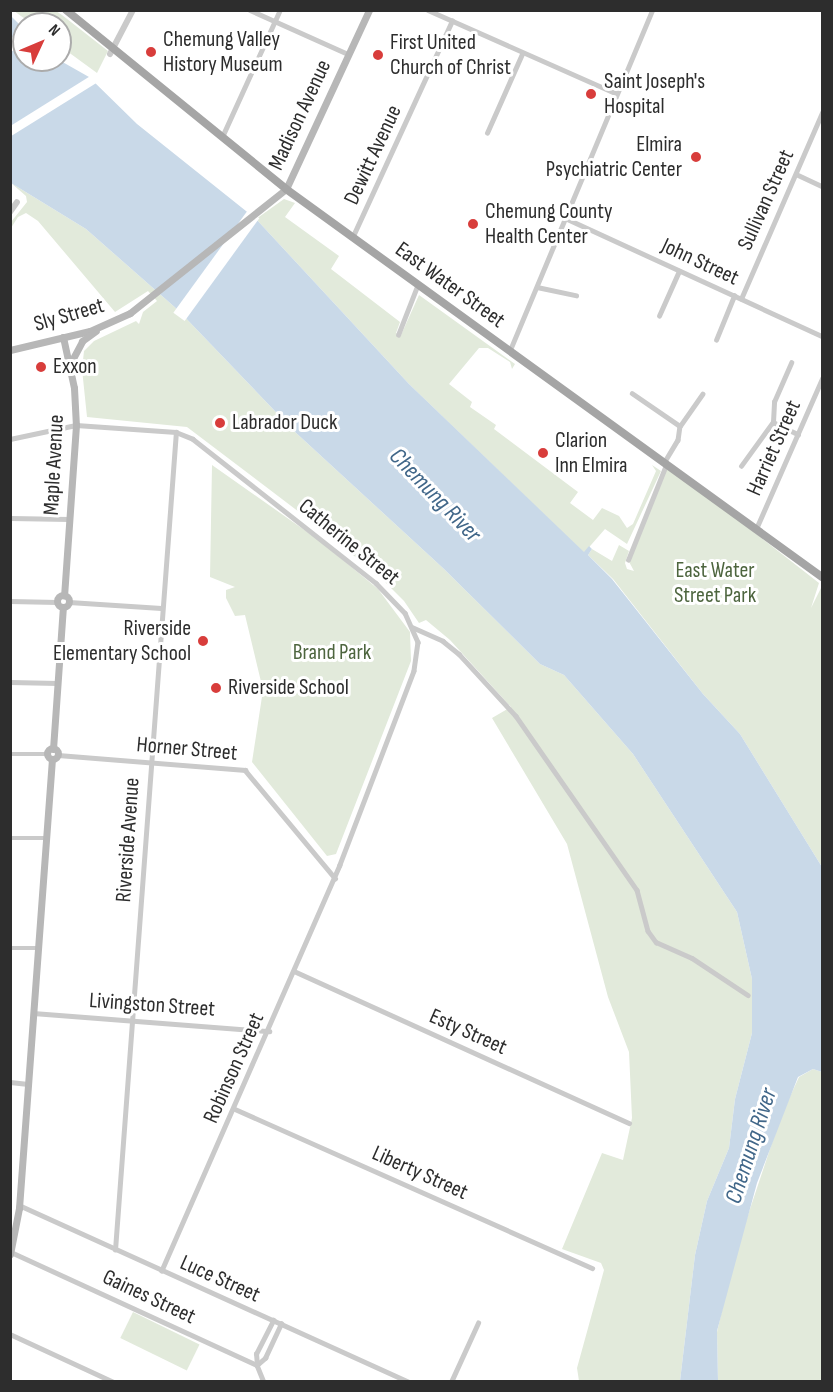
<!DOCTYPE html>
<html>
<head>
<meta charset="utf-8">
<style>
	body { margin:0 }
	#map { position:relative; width:833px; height:1392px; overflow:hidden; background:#fff; font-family:"Sofia Sans Condensed",sans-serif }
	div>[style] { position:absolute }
	.green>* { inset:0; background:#e2eadb; transform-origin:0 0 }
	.water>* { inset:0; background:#c9d9e8 }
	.pier>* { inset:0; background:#fff; transform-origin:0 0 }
	.minor>* { height:4.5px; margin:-2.25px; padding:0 2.25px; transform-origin:2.25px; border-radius:2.25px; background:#cacaca }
	.tertiary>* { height:6px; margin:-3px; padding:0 3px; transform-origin:3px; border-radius:3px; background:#cacaca }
	.secondary>* { height:7px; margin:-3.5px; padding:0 3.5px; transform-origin:3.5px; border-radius:3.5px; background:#b7b7b7 }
	.secondary>.ring { margin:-3.5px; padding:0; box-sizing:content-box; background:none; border:7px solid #b7b7b7; border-radius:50% }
	.primary>* { height:8px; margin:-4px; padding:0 4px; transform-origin:4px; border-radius:4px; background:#a5a5a5 }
	.dots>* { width:16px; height:16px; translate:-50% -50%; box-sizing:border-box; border:3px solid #fff; border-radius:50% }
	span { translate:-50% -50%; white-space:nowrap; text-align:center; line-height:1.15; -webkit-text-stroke:6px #fff; paint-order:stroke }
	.poi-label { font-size:22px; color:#2d2d2d }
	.left { translate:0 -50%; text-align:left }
	.right { translate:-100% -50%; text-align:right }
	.street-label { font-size:22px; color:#2d2d2d }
	.park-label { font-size:22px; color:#4d653e }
	.water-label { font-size:24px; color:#416789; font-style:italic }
	.frame { position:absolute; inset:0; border:12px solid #2d2d2d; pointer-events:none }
	.north { position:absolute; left:12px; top:12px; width:60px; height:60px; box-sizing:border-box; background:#fff; border:2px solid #ababab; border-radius:50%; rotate:46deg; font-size:16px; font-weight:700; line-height:24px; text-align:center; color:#2d2d2d }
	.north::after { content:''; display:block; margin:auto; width:21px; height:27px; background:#d83d3b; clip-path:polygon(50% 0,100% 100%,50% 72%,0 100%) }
</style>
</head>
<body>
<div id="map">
	<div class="green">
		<div style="clip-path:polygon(14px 11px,56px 11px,62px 15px,108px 51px,97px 73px,60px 46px,60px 24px,32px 24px)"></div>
		<div style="clip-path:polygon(11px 183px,86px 229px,178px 310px,294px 431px,444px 569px,540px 664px,564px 675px,633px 754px,737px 912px,752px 979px,752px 1033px,735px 1099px,729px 1148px,707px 1201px,695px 1255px,680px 1381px,579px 1381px,577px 1368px,604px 1270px,601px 1263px,562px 1249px,602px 1153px,623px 1160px,632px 1118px,629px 1052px,608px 997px,567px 844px,492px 718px,511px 707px,450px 640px,426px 620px,419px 623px,404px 601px,376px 573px,326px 534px,323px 517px,312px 510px,303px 515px,187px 427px,87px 417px,82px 369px,84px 351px,94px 341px,136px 321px,139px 324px,143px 312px,157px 301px,148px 291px,115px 312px,38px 221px,26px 213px,18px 217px,11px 228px,11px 222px,27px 202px,26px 196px)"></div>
		<div style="clip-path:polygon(284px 199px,295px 203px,285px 217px,339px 256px,331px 269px,400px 322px,396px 333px,401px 335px,419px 295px,515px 364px,512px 369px,510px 362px,488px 348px,479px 348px,449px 384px,472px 402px,470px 407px,496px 425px,494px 429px,578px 492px,570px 503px,593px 520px,602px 508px,619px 516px,627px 528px,633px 524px,656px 471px,652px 465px,661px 471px,627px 544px,605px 529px,584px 553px,409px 384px,256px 219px)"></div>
		<div style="clip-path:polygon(667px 464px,819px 583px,811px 608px,822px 586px,822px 867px,740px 734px,703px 694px,613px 579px,588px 555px,592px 549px,612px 561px,619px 545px,629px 551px,625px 563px,627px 569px,634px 571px,628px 560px)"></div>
		<div style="clip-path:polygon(212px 465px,320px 541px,378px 589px,410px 632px,411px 661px,336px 854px,327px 856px,252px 762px,263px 690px,245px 615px,235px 616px,226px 598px,226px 590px,235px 587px,210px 577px)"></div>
		<div style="clip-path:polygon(813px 1069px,822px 1072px,822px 1381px,718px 1382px,717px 1332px,735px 1254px,781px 1116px,799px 1077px)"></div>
		<div style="left:133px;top:1312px;width:74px;height:29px;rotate:26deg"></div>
	</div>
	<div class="water">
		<div style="clip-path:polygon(11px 16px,24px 29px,24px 60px,59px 60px,89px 77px,137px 124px,256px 219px,409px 384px,584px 552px,589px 546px,592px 549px,588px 555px,612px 579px,703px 694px,740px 734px,822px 867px,822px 1072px,813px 1069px,798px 1077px,757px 1183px,717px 1331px,718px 1381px,680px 1381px,695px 1255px,707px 1201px,729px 1148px,735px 1099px,752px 1033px,752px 979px,737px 912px,633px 754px,564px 675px,540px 664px,444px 569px,294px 431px,178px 310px,86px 229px,11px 183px,11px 52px,19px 47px,11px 35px)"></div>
	</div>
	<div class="pier">
		<div style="left:92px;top:75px;width:9px;height:137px;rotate:58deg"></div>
		<div style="left:248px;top:210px;width:14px;height:127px;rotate:36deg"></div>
	</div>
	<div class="minor">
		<div style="left:250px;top:10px;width:107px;rotate:24.2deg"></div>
		<div style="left:428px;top:10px;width:205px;rotate:23.9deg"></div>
		<div style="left:487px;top:133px;width:86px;rotate:-66.1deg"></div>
		<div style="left:222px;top:137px;width:140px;rotate:-65.5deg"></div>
		<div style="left:796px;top:174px;width:29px;rotate:25deg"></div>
		<div style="left:563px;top:217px;width:285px;rotate:24.7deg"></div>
		<div style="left:353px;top:236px;width:237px;rotate:-65.3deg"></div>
		<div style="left:537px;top:287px;width:40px;rotate:12deg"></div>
		<div style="left:741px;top:299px;width:203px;rotate:-66.5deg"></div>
		<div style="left:659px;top:316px;width:49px;rotate:-66deg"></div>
		<div style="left:398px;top:335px;width:55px;rotate:-68.6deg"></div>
		<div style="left:716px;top:340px;width:48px;rotate:-67.8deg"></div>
		<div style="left:510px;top:350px;width:368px;rotate:-67.3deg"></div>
		<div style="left:632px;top:393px;width:58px;rotate:34.5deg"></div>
		<div style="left:680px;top:426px;width:14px;rotate:98deg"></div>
		<div style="left:678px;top:440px;width:27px;rotate:121deg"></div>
		<div style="left:773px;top:422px;width:28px;rotate:26deg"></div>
		<div style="left:680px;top:426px;width:39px;rotate:-55deg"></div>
		<div style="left:10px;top:439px;width:67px;rotate:-12deg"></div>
		<div style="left:76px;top:425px;width:100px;rotate:4deg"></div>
		<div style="left:176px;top:432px;width:18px;rotate:22deg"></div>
		<div style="left:193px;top:439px;width:233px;rotate:38.2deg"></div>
		<div style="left:376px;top:583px;width:42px;rotate:46deg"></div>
		<div style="left:405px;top:613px;width:32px;rotate:66deg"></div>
		<div style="left:418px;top:642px;width:29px;rotate:98deg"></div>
		<div style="left:414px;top:671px;width:208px;rotate:110.9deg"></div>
		<div style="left:340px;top:865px;width:443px;rotate:113.7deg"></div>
		<div style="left:741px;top:466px;width:54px;rotate:-54deg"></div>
		<div style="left:773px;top:422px;width:20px;rotate:-87deg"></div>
		<div style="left:774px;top:402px;width:43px;rotate:-66.4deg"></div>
		<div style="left:10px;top:518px;width:59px;rotate:1deg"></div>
		<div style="left:756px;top:529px;width:164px;rotate:-66.3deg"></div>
		<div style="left:628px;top:560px;width:102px;rotate:-68.2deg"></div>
		<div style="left:10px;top:601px;width:47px;rotate:1.2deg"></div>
		<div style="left:69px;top:602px;width:92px;rotate:3.7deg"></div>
		<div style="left:412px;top:627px;width:34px;rotate:24deg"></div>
		<div style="left:443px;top:641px;width:21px;rotate:39deg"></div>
		<div style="left:459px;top:654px;width:84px;rotate:47.4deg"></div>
		<div style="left:516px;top:716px;width:212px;rotate:55.2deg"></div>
		<div style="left:637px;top:890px;width:42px;rotate:75deg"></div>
		<div style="left:648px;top:931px;width:14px;rotate:54deg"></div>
		<div style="left:656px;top:942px;width:39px;rotate:24deg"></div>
		<div style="left:692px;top:958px;width:67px;rotate:33.5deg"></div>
		<div style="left:10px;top:682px;width:48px;rotate:1.2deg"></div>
		<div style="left:10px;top:754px;width:37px"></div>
		<div style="left:58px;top:755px;width:188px;rotate:4.6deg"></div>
		<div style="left:245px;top:770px;width:141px;rotate:50.2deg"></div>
		<div style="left:10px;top:838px;width:36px"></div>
		<div style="left:10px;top:948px;width:28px"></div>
		<div style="left:294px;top:971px;width:368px;rotate:24.4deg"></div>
		<div style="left:33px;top:1013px;width:237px;rotate:4.4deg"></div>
		<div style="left:10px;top:1082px;width:18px;rotate:6deg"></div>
		<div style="left:235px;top:1109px;width:391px;rotate:24deg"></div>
		<div style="left:19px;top:1205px;width:428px;rotate:24.4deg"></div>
		<div style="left:115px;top:1250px;width:820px;rotate:-85.74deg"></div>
		<div style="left:11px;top:1252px;width:271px;rotate:24.7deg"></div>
		<div style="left:257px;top:1365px;width:18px;rotate:68deg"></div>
		<div style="left:10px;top:1334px;width:115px;rotate:24.8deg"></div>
		<div style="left:257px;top:1365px;width:11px;rotate:-41deg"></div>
		<div style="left:265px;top:1358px;width:38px;rotate:-65deg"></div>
		<div style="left:257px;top:1365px;width:11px;rotate:-95deg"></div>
		<div style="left:256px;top:1354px;width:38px;rotate:-63deg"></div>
		<div style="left:451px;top:1382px;width:65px;rotate:-65.4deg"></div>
	</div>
	<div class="tertiary">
		<div style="left:110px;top:54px;width:50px;rotate:-62.4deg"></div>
		<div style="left:10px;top:212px;width:12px;rotate:-55deg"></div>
	</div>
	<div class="secondary">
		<div style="left:63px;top:337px;width:52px;rotate:77.8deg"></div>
		<div style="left:74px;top:388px;width:37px;rotate:87deg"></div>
		<div style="left:76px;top:425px;width:171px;rotate:94deg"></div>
		<div style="left:10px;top:350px;width:82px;rotate:-13.4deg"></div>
		<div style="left:90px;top:331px;width:44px;rotate:-24.2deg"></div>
		<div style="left:130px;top:313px;width:199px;rotate:-38.5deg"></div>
		<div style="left:286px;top:189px;width:197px;rotate:-65.1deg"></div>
		<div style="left:70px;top:364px;width:26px;rotate:-62deg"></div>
		<div style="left:82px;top:341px;width:17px;rotate:-36deg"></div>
		<div class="ring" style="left:57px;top:595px;width:5px;height:5px"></div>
		<div class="ring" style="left:47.5px;top:748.5px;width:4px;height:4px"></div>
		<div style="left:53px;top:749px;width:142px;rotate:-86deg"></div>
		<div style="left:10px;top:1254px;width:47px;rotate:-78.9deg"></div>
		<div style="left:19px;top:1208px;width:449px;rotate:-85.8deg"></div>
	</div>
	<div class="primary">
		<div style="left:66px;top:10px;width:284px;rotate:39.1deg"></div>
		<div style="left:286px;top:189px;width:662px;rotate:35.9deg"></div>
	</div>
	<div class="dots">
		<div style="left:151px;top:52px;background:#d83d3b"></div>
		<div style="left:378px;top:55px;background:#d83d3b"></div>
		<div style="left:591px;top:94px;background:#d83d3b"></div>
		<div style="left:696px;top:157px;background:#d83d3b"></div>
		<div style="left:473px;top:224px;background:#d83d3b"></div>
		<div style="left:41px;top:367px;background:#d83d3b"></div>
		<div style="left:220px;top:423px;background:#d83d3b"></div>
		<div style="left:543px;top:453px;background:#d83d3b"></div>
		<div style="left:203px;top:641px;background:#d83d3b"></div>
		<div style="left:216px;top:688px;background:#d83d3b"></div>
	</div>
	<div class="poi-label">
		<span class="left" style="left:163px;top:52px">Chemung Valley<br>History Museum</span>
		<span class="left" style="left:390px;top:55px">First United<br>Church of Christ</span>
		<span class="left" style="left:604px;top:94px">Saint Joseph's<br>Hospital</span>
		<span class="right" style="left:682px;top:157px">Elmira<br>Psychiatric Center</span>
		<span class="left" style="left:485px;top:224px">Chemung County<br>Health Center</span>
		<span class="left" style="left:53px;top:367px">Exxon</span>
		<span class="left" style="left:232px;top:423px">Labrador Duck</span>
		<span class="left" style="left:555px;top:453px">Clarion<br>Inn Elmira</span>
		<span class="right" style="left:191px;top:641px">Riverside<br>Elementary School</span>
		<span class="left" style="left:228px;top:688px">Riverside School</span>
	</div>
	<div class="street-label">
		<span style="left:300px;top:115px;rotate:-65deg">Madison Avenue</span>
		<span style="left:373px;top:155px;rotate:-65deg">Dewitt Avenue</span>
		<span style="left:766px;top:200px;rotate:-66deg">Sullivan Street</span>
		<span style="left:700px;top:262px;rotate:25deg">John Street</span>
		<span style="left:450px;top:285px;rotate:36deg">East Water Street</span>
		<span style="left:69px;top:315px;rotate:-16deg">Sly Street</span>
		<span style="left:774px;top:448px;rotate:-66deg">Harriet Street</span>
		<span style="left:54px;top:465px;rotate:-87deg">Maple Avenue</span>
		<span style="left:349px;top:542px;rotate:39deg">Catherine Street</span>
		<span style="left:187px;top:749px;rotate:5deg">Horner Street</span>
		<span style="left:128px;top:840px;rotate:-86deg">Riverside Avenue</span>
		<span style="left:152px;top:1005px;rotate:4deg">Livingston Street</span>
		<span style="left:468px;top:1032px;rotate:24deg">Esty Street</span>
		<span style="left:234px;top:1068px;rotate:-66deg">Robinson Street</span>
		<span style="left:420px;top:1173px;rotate:24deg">Liberty Street</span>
		<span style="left:220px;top:1279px;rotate:24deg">Luce Street</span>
		<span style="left:149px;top:1297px;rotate:25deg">Gaines Street</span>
	</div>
	<div class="park-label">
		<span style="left:715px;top:583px">East Water<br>Street Park</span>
		<span style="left:332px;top:653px">Brand Park</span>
	</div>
	<div class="water-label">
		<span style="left:435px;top:495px;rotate:46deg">Chemung River</span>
		<span style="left:751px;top:1146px;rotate:-72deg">Chemung River</span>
	</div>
	<div class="frame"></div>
	<div class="north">N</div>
</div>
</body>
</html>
